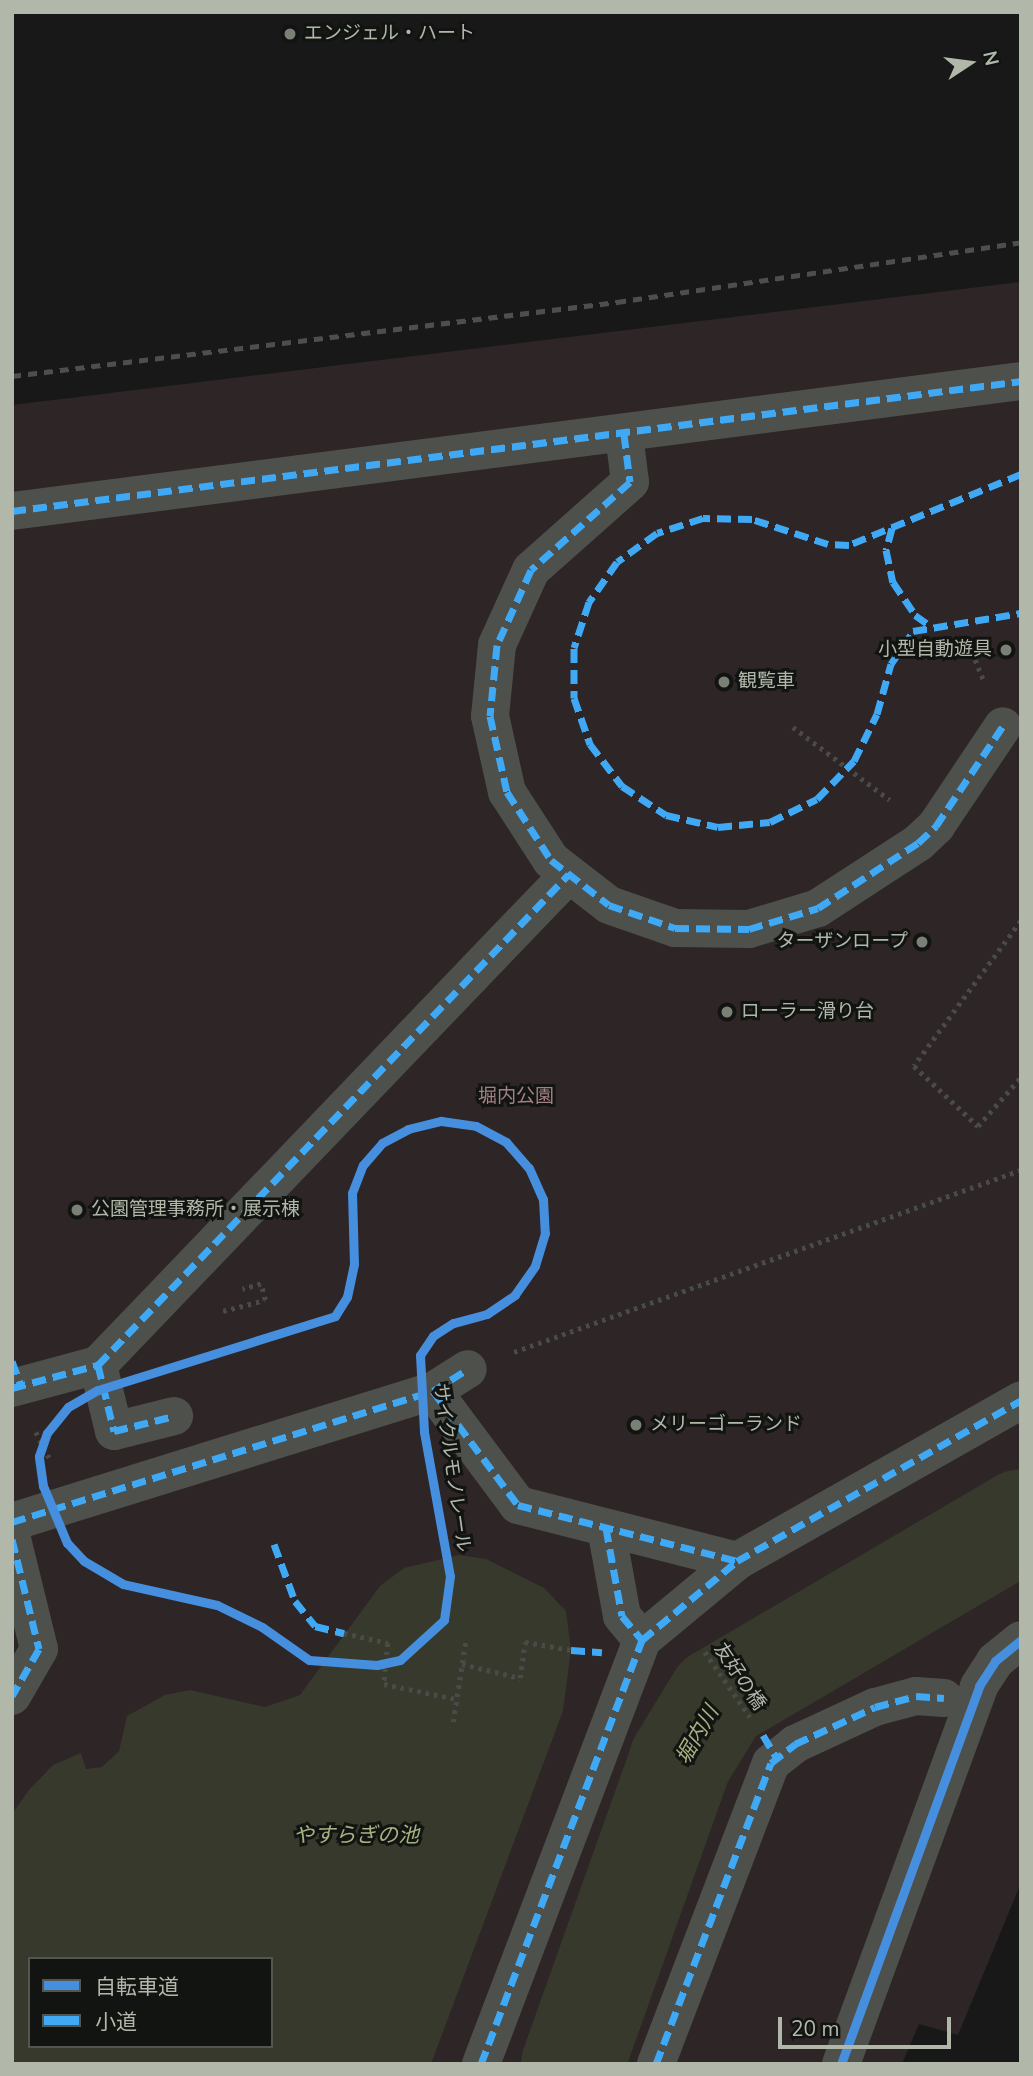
<!DOCTYPE html>
<html>
<head>
<meta charset="utf-8">
<style>
	body { margin:0 }
	#map { position:relative; width:1033px; height:2076px; overflow:hidden; background:#181818; font-family:"Nunito Sans","Noto Sans JP",sans-serif }
	div>[style] { position:absolute }
	.green>* { inset:0; background:#2d2526 }
	.water>* { inset:0; background:#36392b }
	.river>* { height:103px; margin:-51.5px; padding:0 51.5px; transform-origin:51.5px; border-radius:51.5px; background:#36392b }
	.path>* { height:4.5px; margin-top:-2.25px; transform-origin:0; background:repeating-linear-gradient(90deg,#494b48 0 3.5px,transparent 0 8.5px) }
	.street>* { height:38px; margin:-19px; padding:0 19px; transform-origin:19px; border-radius:19px; background:#4e504c }
	.rail>* { height:5px; margin-top:-2.5px; transform-origin:0; background:repeating-linear-gradient(90deg,#4e4f4c 0 9px,transparent 0 16px) }
	.quiet>* { height:7px; margin-top:-3.5px; transform-origin:0; background:repeating-linear-gradient(90deg,#3fa9f5 0 14px,transparent 0 21px) }
	.cycleway>* { height:9px; margin:-4.5px; padding:0 4.5px; transform-origin:4.5px; border-radius:4.5px; background:#468fdf }
	.dots>* { width:19px; height:19px; translate:-50% -50%; box-sizing:border-box; border:4px solid #121412; border-radius:50% }
	span { translate:-50% -50%; white-space:nowrap; text-align:center; line-height:1.15; -webkit-text-stroke:6px #121412; paint-order:stroke }
	.poi-label { font-size:19px; color:#b1b8a9 }
	.left { translate:0 -50%; text-align:left }
	.right { translate:-100% -50%; text-align:right }
	.park-label { font-size:19px; color:#a38086 }
	.street-label { font-size:19px; color:#b1b8a9 }
	.water-label { font-size:21px; color:#a6b281; font-style:italic }
	.frame { position:absolute; inset:0; border:14px solid #b1b8a9; pointer-events:none }
	.legend { position:absolute; left:28px; top:1957px; width:245px; height:91px; box-sizing:border-box; background:#121412; border:2px solid #52564e; margin:0; padding:9px 12px; list-style:none; font-size:21px; color:#b1b8a9 }
	.legend li { display:flex; align-items:center; gap:14px; height:35px }
	.legend b { width:35px; border:2px solid #52564e }
	.north { position:absolute; left:935px; top:28px; width:70px; height:70px; -webkit-text-stroke:5px #121412; paint-order:stroke; rotate:77deg; font-size:19px; font-weight:700; line-height:28px; text-align:center; color:#b1b8a9 }
	.north::after { content:''; display:block; margin:auto; width:24px; height:32px; background:#b1b8a9; clip-path:polygon(50% 0,100% 100%,50% 72%,0 100%) }
	.scale { position:absolute; left:778px; top:2017px; width:173px; height:32px; box-sizing:border-box; border:4px solid #b1b8a9; border-top:0; padding-left:9px; font-size:21px; line-height:24px; white-space:nowrap; color:#b1b8a9; -webkit-text-stroke:5px #121412; paint-order:stroke }
</style>
</head>
<body>
<div id="map">
	<div class="green">
		<div style="clip-path:polygon(evenodd,1021px 282px,1021px 1883px,958px 2035px,919px 2024px,902px 2064px,12px 2064px,12px 405px,1021px 282px,30px 1959px,271px 1959px,271px 2046px,30px 2046px,30px 1959px)"></div>
	</div>
	<div class="water">
		<div style="clip-path:polygon(evenodd,459px 1555px,486px 1559px,544px 1588px,566px 1611px,571px 1650px,563px 1711px,431px 2064px,12px 2064px,12px 1814px,29px 1790px,53px 1765px,81px 1753px,86px 1769px,102px 1767px,119px 1751px,127px 1716px,165px 1695px,190px 1690px,265px 1707px,300px 1695px,380px 1586px,404px 1568px,459px 1555px,30px 1959px,271px 1959px,271px 2046px,30px 2046px,30px 1959px)"></div>
	</div>
	<div class="river">
		<div style="left:572px;top:2064px;width:323px;rotate:-70.4deg"></div>
		<div style="left:680px;top:1760px;width:73px;rotate:-58.5deg"></div>
		<div style="left:718px;top:1698px;width:351px;rotate:-30.4deg"></div>
	</div>
	<div class="path">
		<div style="left:969px;top:644px;width:40px;rotate:68deg"></div>
		<div style="left:793px;top:727px;width:121px;rotate:37deg"></div>
		<div style="left:1021px;top:921px;width:180px;rotate:126.4deg"></div>
		<div style="left:914px;top:1066px;width:88px;rotate:43.2deg"></div>
		<div style="left:978px;top:1126px;width:65px;rotate:-48.7deg"></div>
		<div style="left:223px;top:1311px;width:43px;rotate:-14.7deg"></div>
		<div style="left:265px;top:1300px;width:16px;rotate:-104deg"></div>
		<div style="left:261px;top:1284px;width:19px;rotate:164deg"></div>
		<div style="left:514px;top:1352px;width:539px;rotate:-19.75deg"></div>
		<div style="left:36px;top:1432px;width:29px;rotate:63deg"></div>
		<div style="left:344px;top:1633px;width:45px;rotate:12.8deg"></div>
		<div style="left:388px;top:1643px;width:41px;rotate:95.6deg"></div>
		<div style="left:384px;top:1684px;width:74px;rotate:11.8deg"></div>
		<div style="left:705px;top:1652px;width:79px;rotate:55.3deg"></div>
		<div style="left:462px;top:1664px;width:60px;rotate:13.6deg"></div>
		<div style="left:520px;top:1678px;width:36px;rotate:-82deg"></div>
		<div style="left:525px;top:1642px;width:47px;rotate:9.9deg"></div>
		<div style="left:453px;top:1722px;width:84px;rotate:-81.1deg"></div>
	</div>
	<div class="street">
		<div style="left:624px;top:434px;width:48px;rotate:82.9deg"></div>
		<div style="left:630px;top:482px;width:132px;rotate:138.4deg"></div>
		<div style="left:531px;top:570px;width:82px;rotate:114.4deg"></div>
		<div style="left:497px;top:645px;width:71px;rotate:95.6deg"></div>
		<div style="left:490px;top:716px;width:78px;rotate:77.4deg"></div>
		<div style="left:507px;top:792px;width:81px;rotate:57.1deg"></div>
		<div style="left:551px;top:860px;width:73px;rotate:37.8deg"></div>
		<div style="left:609px;top:905px;width:70px;rotate:19.2deg"></div>
		<div style="left:675px;top:928px;width:74px;rotate:0.8deg"></div>
		<div style="left:749px;top:929px;width:72px;rotate:-16.9deg"></div>
		<div style="left:818px;top:908px;width:119px;rotate:-33deg"></div>
		<div style="left:918px;top:843px;width:25px;rotate:-43deg"></div>
		<div style="left:936px;top:826px;width:120px;rotate:-56.2deg"></div>
		<div style="left:12px;top:511px;width:1017px;rotate:-7.34deg"></div>
		<div style="left:98px;top:1365px;width:68px;rotate:76.4deg"></div>
		<div style="left:114px;top:1431px;width:62px;rotate:-14deg"></div>
		<div style="left:12px;top:1388px;width:89px;rotate:-15deg"></div>
		<div style="left:98px;top:1365px;width:680px;rotate:-46.19deg"></div>
		<div style="left:433px;top:1391px;width:142px;rotate:53.3deg"></div>
		<div style="left:518px;top:1505px;width:226px;rotate:14.3deg"></div>
		<div style="left:12px;top:1522px;width:441px;rotate:-17.3deg"></div>
		<div style="left:433px;top:1391px;width:41px;rotate:-32.2deg"></div>
		<div style="left:606px;top:1528px;width:89px;rotate:79.7deg"></div>
		<div style="left:622px;top:1616px;width:31px;rotate:50deg"></div>
		<div style="left:12px;top:1539px;width:113px;rotate:76.2deg"></div>
		<div style="left:39px;top:1649px;width:54px;rotate:119.9deg"></div>
		<div style="left:481px;top:2064px;width:454px;rotate:-69.2deg"></div>
		<div style="left:642px;top:1640px;width:124px;rotate:-39.7deg"></div>
		<div style="left:737px;top:1561px;width:326px;rotate:-29.5deg"></div>
		<div style="left:656px;top:2064px;width:322px;rotate:-69.1deg"></div>
		<div style="left:771px;top:1763px;width:31px;rotate:-38deg"></div>
		<div style="left:795px;top:1744px;width:88px;rotate:-24.8deg"></div>
		<div style="left:875px;top:1707px;width:42px;rotate:-15deg"></div>
		<div style="left:916px;top:1696px;width:28px;rotate:4deg"></div>
		<div style="left:841px;top:2064px;width:402px;rotate:-69.9deg"></div>
		<div style="left:979px;top:1686px;width:30px;rotate:-57deg"></div>
		<div style="left:995px;top:1661px;width:33px;rotate:-39deg"></div>
	</div>
	<div class="rail">
		<div style="left:12px;top:376px;width:610px;rotate:-6.97deg"></div>
		<div style="left:617px;top:302px;width:408px;rotate:-8.4deg"></div>
	</div>
	<div class="quiet">
		<div style="left:624px;top:434px;width:48px;rotate:82.9deg"></div>
		<div style="left:630px;top:482px;width:132px;rotate:138.4deg"></div>
		<div style="left:531px;top:570px;width:82px;rotate:114.4deg"></div>
		<div style="left:497px;top:645px;width:71px;rotate:95.6deg"></div>
		<div style="left:490px;top:716px;width:78px;rotate:77.4deg"></div>
		<div style="left:507px;top:792px;width:81px;rotate:57.1deg"></div>
		<div style="left:551px;top:860px;width:73px;rotate:37.8deg"></div>
		<div style="left:609px;top:905px;width:70px;rotate:19.2deg"></div>
		<div style="left:675px;top:928px;width:74px;rotate:0.8deg"></div>
		<div style="left:749px;top:929px;width:72px;rotate:-16.9deg"></div>
		<div style="left:818px;top:908px;width:119px;rotate:-33deg"></div>
		<div style="left:918px;top:843px;width:25px;rotate:-43deg"></div>
		<div style="left:936px;top:826px;width:120px;rotate:-56.2deg"></div>
		<div style="left:1021px;top:474px;width:186px;rotate:157.6deg"></div>
		<div style="left:849px;top:545px;width:21px;rotate:-177deg"></div>
		<div style="left:828px;top:544px;width:80px;rotate:-161.8deg"></div>
		<div style="left:752px;top:519px;width:49px;rotate:-178.8deg"></div>
		<div style="left:703px;top:518px;width:48px;rotate:161.9deg"></div>
		<div style="left:657px;top:533px;width:49px;rotate:144.1deg"></div>
		<div style="left:617px;top:562px;width:49px;rotate:125deg"></div>
		<div style="left:589px;top:602px;width:48px;rotate:108.1deg"></div>
		<div style="left:574px;top:648px;width:50px;rotate:90deg"></div>
		<div style="left:574px;top:698px;width:49px;rotate:70.8deg"></div>
		<div style="left:590px;top:744px;width:53px;rotate:52.7deg"></div>
		<div style="left:622px;top:786px;width:53px;rotate:33.4deg"></div>
		<div style="left:666px;top:815px;width:53px;rotate:13deg"></div>
		<div style="left:718px;top:827px;width:52px;rotate:-5.5deg"></div>
		<div style="left:770px;top:822px;width:52px;rotate:-26.1deg"></div>
		<div style="left:817px;top:799px;width:53px;rotate:-45.8deg"></div>
		<div style="left:854px;top:761px;width:52px;rotate:-63.9deg"></div>
		<div style="left:877px;top:714px;width:52px;rotate:-74.4deg"></div>
		<div style="left:891px;top:664px;width:40px;rotate:-56deg"></div>
		<div style="left:913px;top:631px;width:109px;rotate:-9.5deg"></div>
		<div style="left:12px;top:511px;width:1017px;rotate:-7.34deg"></div>
		<div style="left:892px;top:528px;width:23px;rotate:105deg"></div>
		<div style="left:886px;top:550px;width:33px;rotate:78deg"></div>
		<div style="left:893px;top:582px;width:40px;rotate:56deg"></div>
		<div style="left:915px;top:615px;width:21px;rotate:35deg"></div>
		<div style="left:12px;top:1361px;width:27px;rotate:70deg"></div>
		<div style="left:98px;top:1365px;width:68px;rotate:76.4deg"></div>
		<div style="left:114px;top:1431px;width:62px;rotate:-14deg"></div>
		<div style="left:12px;top:1388px;width:89px;rotate:-15deg"></div>
		<div style="left:98px;top:1365px;width:680px;rotate:-46.19deg"></div>
		<div style="left:433px;top:1391px;width:142px;rotate:53.3deg"></div>
		<div style="left:518px;top:1505px;width:226px;rotate:14.3deg"></div>
		<div style="left:12px;top:1522px;width:441px;rotate:-17.3deg"></div>
		<div style="left:433px;top:1391px;width:41px;rotate:-32.2deg"></div>
		<div style="left:606px;top:1528px;width:89px;rotate:79.7deg"></div>
		<div style="left:622px;top:1616px;width:31px;rotate:50deg"></div>
		<div style="left:12px;top:1539px;width:113px;rotate:76.2deg"></div>
		<div style="left:39px;top:1649px;width:54px;rotate:119.9deg"></div>
		<div style="left:274px;top:1544px;width:61px;rotate:69.8deg"></div>
		<div style="left:295px;top:1601px;width:32px;rotate:51deg"></div>
		<div style="left:315px;top:1626px;width:30px;rotate:14deg"></div>
		<div style="left:571px;top:1650px;width:31px;rotate:4deg"></div>
		<div style="left:763px;top:1735px;width:27px;rotate:59deg"></div>
		<div style="left:481px;top:2064px;width:454px;rotate:-69.2deg"></div>
		<div style="left:642px;top:1640px;width:124px;rotate:-39.7deg"></div>
		<div style="left:737px;top:1561px;width:326px;rotate:-29.5deg"></div>
		<div style="left:656px;top:2064px;width:322px;rotate:-69.1deg"></div>
		<div style="left:771px;top:1763px;width:31px;rotate:-38deg"></div>
		<div style="left:795px;top:1744px;width:88px;rotate:-24.8deg"></div>
		<div style="left:875px;top:1707px;width:42px;rotate:-15deg"></div>
		<div style="left:916px;top:1696px;width:28px;rotate:4deg"></div>
	</div>
	<div class="cycleway">
		<div style="left:441px;top:1121px;width:35px;rotate:8deg"></div>
		<div style="left:476px;top:1126px;width:34px;rotate:28deg"></div>
		<div style="left:506px;top:1142px;width:35px;rotate:49deg"></div>
		<div style="left:529px;top:1168px;width:34px;rotate:66deg"></div>
		<div style="left:543px;top:1199px;width:34px;rotate:87deg"></div>
		<div style="left:545px;top:1233px;width:34px;rotate:107deg"></div>
		<div style="left:535px;top:1266px;width:35px;rotate:125deg"></div>
		<div style="left:515px;top:1295px;width:34px;rotate:146deg"></div>
		<div style="left:487px;top:1314px;width:35px;rotate:165deg"></div>
		<div style="left:453px;top:1323px;width:24px;rotate:147deg"></div>
		<div style="left:433px;top:1336px;width:23px;rotate:124deg"></div>
		<div style="left:420px;top:1355px;width:77px;rotate:87deg"></div>
		<div style="left:424px;top:1432px;width:146px;rotate:79.8deg"></div>
		<div style="left:450px;top:1576px;width:44px;rotate:97.8deg"></div>
		<div style="left:444px;top:1620px;width:59px;rotate:137.7deg"></div>
		<div style="left:400px;top:1660px;width:24px;rotate:168deg"></div>
		<div style="left:377px;top:1665px;width:68px;rotate:-175.8deg"></div>
		<div style="left:309px;top:1660px;width:57px;rotate:-144.9deg"></div>
		<div style="left:262px;top:1627px;width:50px;rotate:-153.9deg"></div>
		<div style="left:217px;top:1605px;width:96px;rotate:-167.4deg"></div>
		<div style="left:123px;top:1584px;width:45px;rotate:-149.5deg"></div>
		<div style="left:84px;top:1561px;width:25px;rotate:-133deg"></div>
		<div style="left:67px;top:1543px;width:62px;rotate:-112.8deg"></div>
		<div style="left:43px;top:1486px;width:30px;rotate:-98deg"></div>
		<div style="left:39px;top:1456px;width:24px;rotate:-71deg"></div>
		<div style="left:47px;top:1433px;width:33px;rotate:-51deg"></div>
		<div style="left:68px;top:1407px;width:34px;rotate:-30deg"></div>
		<div style="left:98px;top:1390px;width:248px;rotate:-17.3deg"></div>
		<div style="left:335px;top:1316px;width:22px;rotate:-58deg"></div>
		<div style="left:347px;top:1297px;width:34px;rotate:-78deg"></div>
		<div style="left:354px;top:1264px;width:71px;rotate:-91.6deg"></div>
		<div style="left:352px;top:1193px;width:30px;rotate:-69deg"></div>
		<div style="left:363px;top:1165px;width:29px;rotate:-49deg"></div>
		<div style="left:382px;top:1143px;width:30px;rotate:-28deg"></div>
		<div style="left:408px;top:1129px;width:34px;rotate:-14deg"></div>
		<div style="left:841px;top:2064px;width:402px;rotate:-69.9deg"></div>
		<div style="left:979px;top:1686px;width:30px;rotate:-57deg"></div>
		<div style="left:995px;top:1661px;width:33px;rotate:-39deg"></div>
	</div>
	<div class="dots">
		<div style="left:290px;top:34px;background:#7b8076"></div>
		<div style="left:1006px;top:650px;background:#7b8076"></div>
		<div style="left:724px;top:682px;background:#7b8076"></div>
		<div style="left:922px;top:942px;background:#7b8076"></div>
		<div style="left:727px;top:1012px;background:#7b8076"></div>
		<div style="left:77px;top:1210px;background:#7b8076"></div>
		<div style="left:636px;top:1425px;background:#7b8076"></div>
	</div>
	<div class="poi-label">
		<span class="left" style="left:304px;top:34px">エンジェル・ハート</span>
		<span class="right" style="left:992px;top:650px">小型自動遊具</span>
		<span class="left" style="left:738px;top:682px">観覧車</span>
		<span class="right" style="left:908px;top:942px">ターザンロープ</span>
		<span class="left" style="left:741px;top:1012px">ローラー滑り台</span>
		<span class="left" style="left:91px;top:1210px">公園管理事務所・展示棟</span>
		<span class="left" style="left:650px;top:1425px">メリーゴーランド</span>
	</div>
	<div class="park-label">
		<span style="left:516px;top:1097px">堀内公園</span>
	</div>
	<div class="street-label">
		<span style="left:451px;top:1468px;rotate:82deg">サイクルモノレール</span>
		<span style="left:739px;top:1677px;rotate:56deg">友好の橋</span>
	</div>
	<div class="water-label">
		<span style="left:697px;top:1735px;rotate:-60deg">堀内川</span>
		<span style="left:356px;top:1835px">やすらぎの池</span>
	</div>
	<div class="frame"></div>
	<ul class="legend">
	<li><b style="height:9px;background:#468fdf"></b>自転車道</li>
	<li><b style="height:9px;background:#3fa9f5"></b>小道</li>
	</ul>
	<div class="north">N</div>
	<div class="scale">20 m</div>
</div>
</body>
</html>
